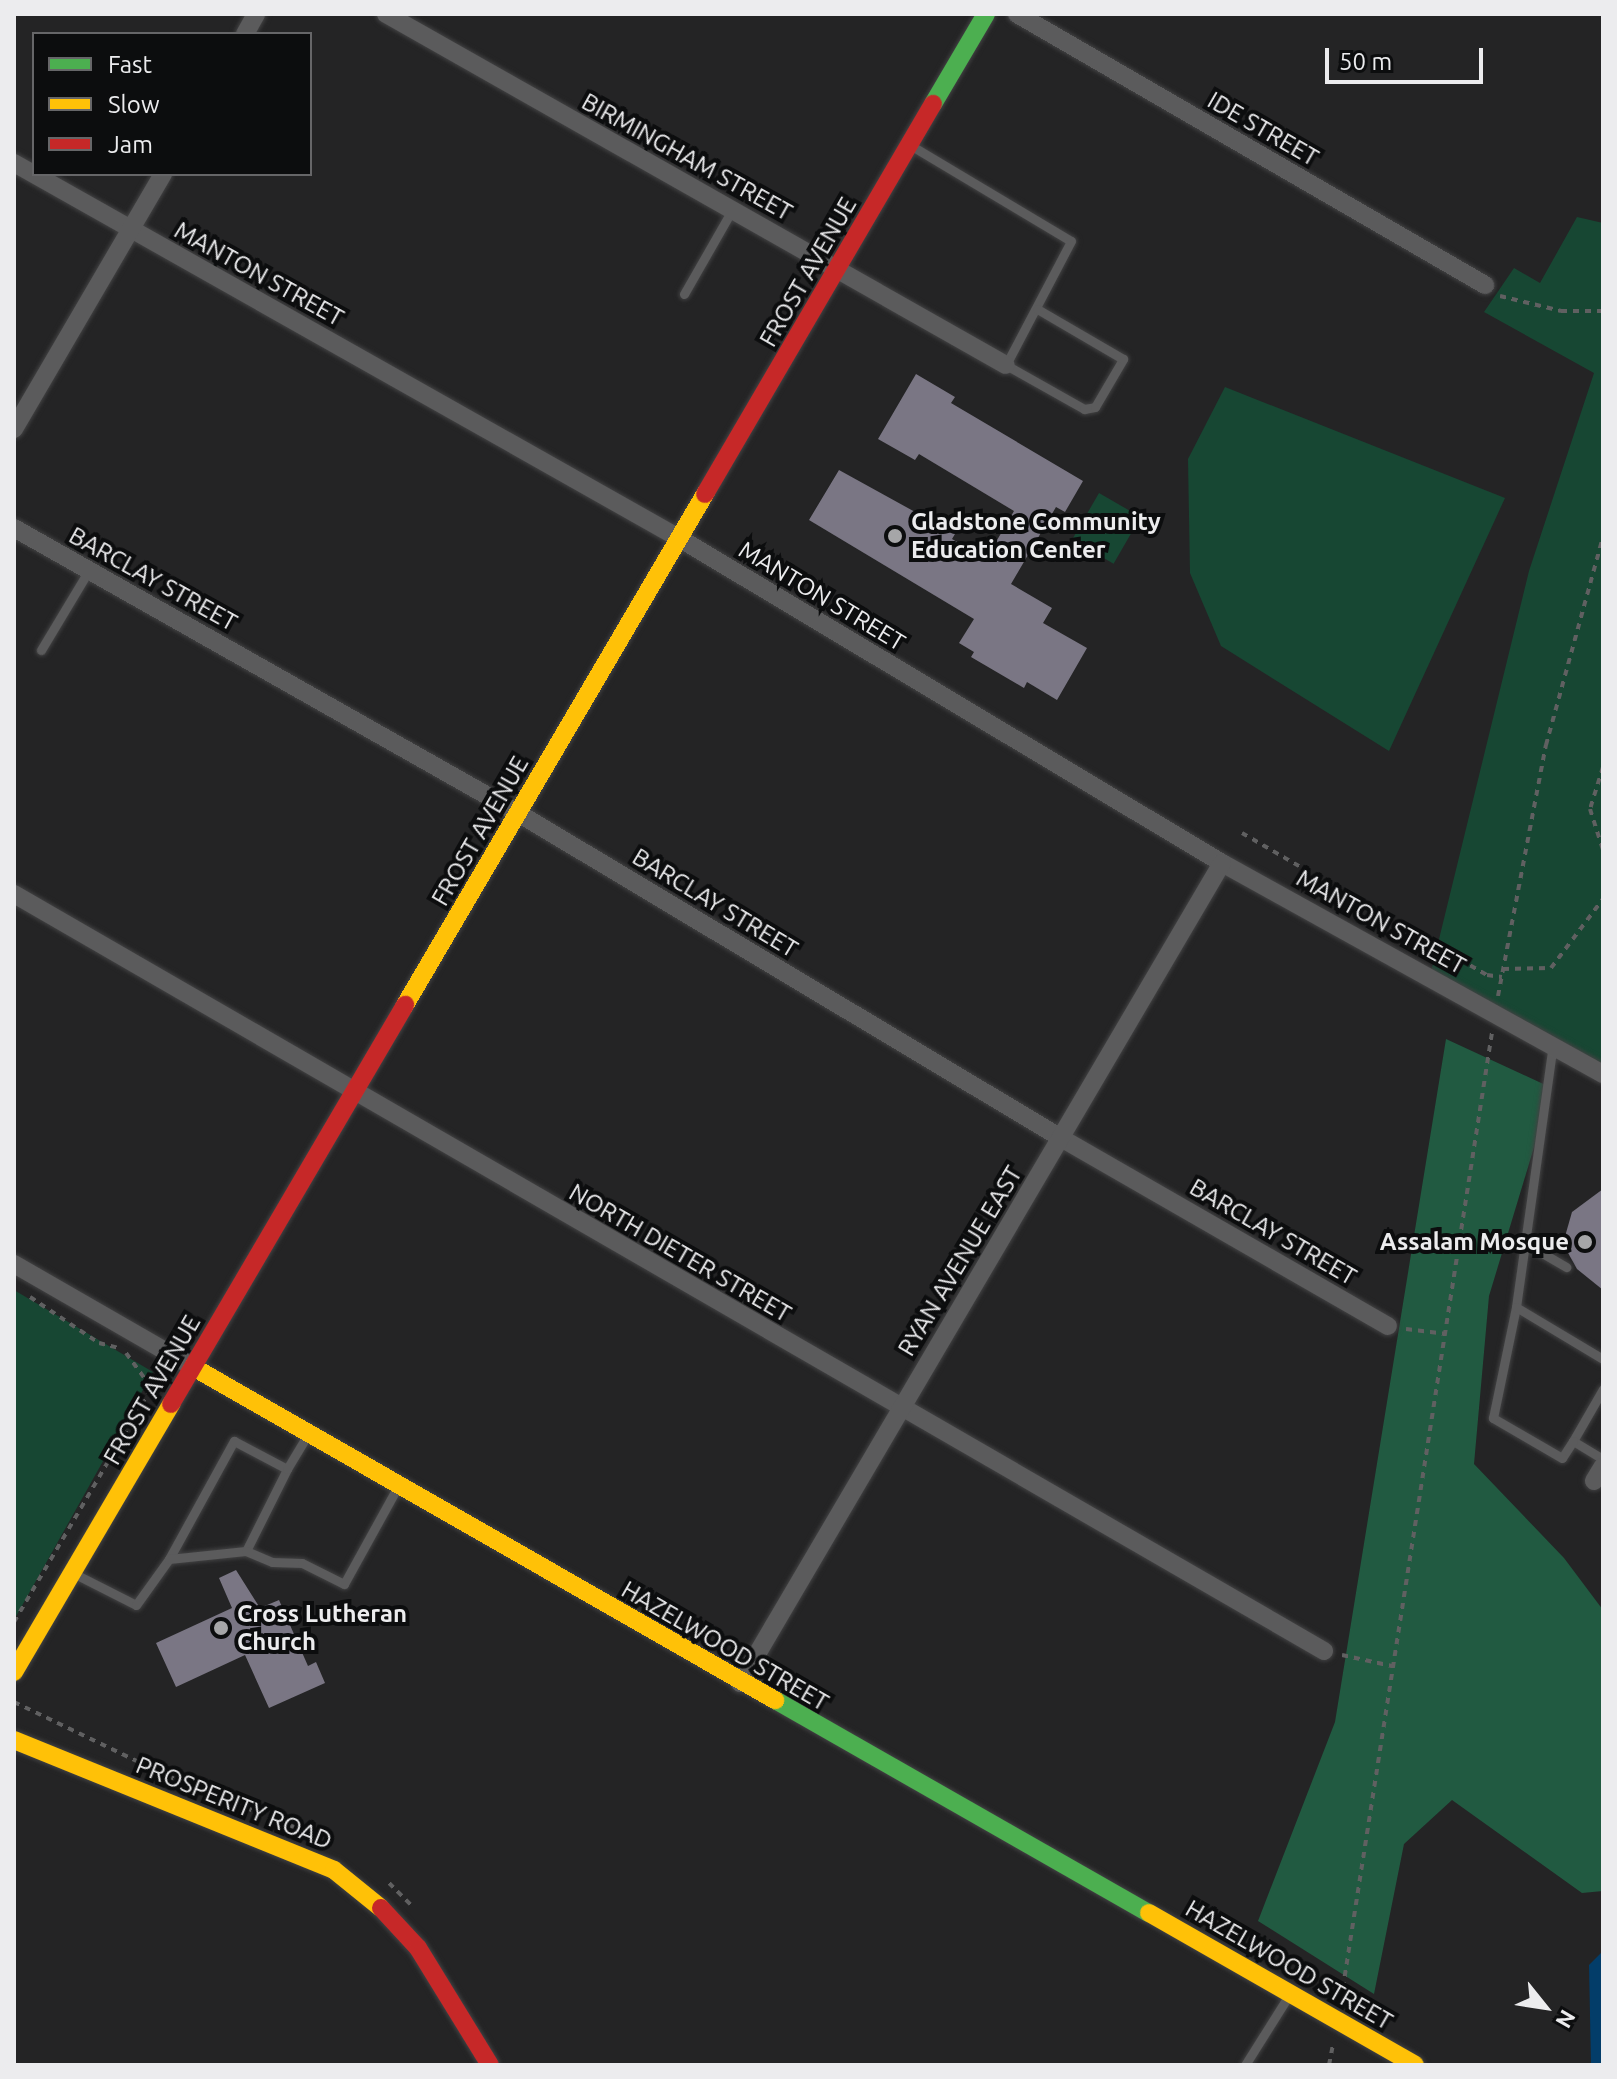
<!DOCTYPE html>
<html>
<head>
<meta charset="utf-8">
<style>
	body { margin:0 }
	#map { position:relative; width:1617px; height:2079px; overflow:hidden; background:#242425; font-family:Ubuntu,sans-serif }
	div>[style] { position:absolute }
	.green>* { inset:0; background:#174733; transform-origin:0 0 }
	.forest>* { inset:0; background:#215a41 }
	.water>* { inset:0; background:#033d69 }
	.building>* { inset:0; background:#7a7684 }
	.path>* { height:4px; margin-top:-2px; transform-origin:0; background:repeating-linear-gradient(90deg,#606061 0 6px,transparent 0 12px) }
	.roads { filter:drop-shadow(0 0 2px #424243) drop-shadow(0 0 2px #424243) }
	.lane>* { height:9px; margin:-4.5px; padding:0 4.5px; transform-origin:4.5px; border-radius:4.5px; background:#5b5b5c }
	.street>* { height:18px; margin:-9px; padding:0 9px; transform-origin:9px; border-radius:9px; background:#5b5b5c }
	.fast>* { height:18px; margin:-9px; padding:0 9px; transform-origin:9px; border-radius:9px; background:#4caf50 }
	.slow>* { height:18px; margin:-9px; padding:0 9px; transform-origin:9px; border-radius:9px; background:#ffc107 }
	.jam>* { height:18px; margin:-9px; padding:0 9px; transform-origin:9px; border-radius:9px; background:#c62828 }
	.dots>* { width:22px; height:22px; translate:-50% -50%; box-sizing:border-box; border:4px solid #0c0d0e; border-radius:50% }
	span { translate:-50% -50%; white-space:nowrap; text-align:center; line-height:1.15; -webkit-text-stroke:8px #0c0d0e; paint-order:stroke }
	.street-label { font-size:24px; color:#ececee }
	.poi-label { font-size:24px; color:#ececee; font-weight:700 }
	.left { translate:0 -50%; text-align:left }
	.right { translate:-100% -50%; text-align:right }
	.frame { position:absolute; inset:0; border:16px solid #ececee; pointer-events:none }
	.legend { position:absolute; left:32px; top:32px; width:280px; height:144px; box-sizing:border-box; background:#0c0d0e; border:2px solid #666668; margin:0; padding:10px 14px; list-style:none; font-size:24px; color:#ececee }
	.legend li { display:flex; align-items:center; gap:16px; height:40px }
	.legend b { width:40px; border:2px solid #666668 }
	.north { position:absolute; left:1505px; top:1967px; width:80px; height:80px; -webkit-text-stroke:6px #0c0d0e; paint-order:stroke; rotate:120deg; font-size:22px; font-weight:700; line-height:32px; text-align:center; color:#ececee }
	.north::after { content:''; display:block; margin:auto; width:28px; height:36px; background:#ececee; clip-path:polygon(50% 0,100% 100%,50% 72%,0 100%) }
	.scale { position:absolute; left:1325px; top:48px; width:158px; height:36px; box-sizing:border-box; border:4px solid #ececee; border-top:0; padding-left:10px; font-size:24px; line-height:28px; white-space:nowrap; color:#ececee; -webkit-text-stroke:6px #0c0d0e; paint-order:stroke }
</style>
</head>
<body>
<div id="map">
	<div class="green">
		<div style="clip-path:polygon(1577px 217px,1603px 223px,1603px 1074px,1430px 976px,1529px 571px,1594px 373px,1484px 312px,1514px 268px,1540px 283px)"></div>
		<div style="clip-path:polygon(1225px 387px,1505px 498px,1389px 751px,1221px 646px,1190px 573px,1188px 459px)"></div>
		<div style="left:1099px;top:493px;width:48px;height:54px;rotate:30deg"></div>
		<div style="clip-path:polygon(14px 1290px,153px 1372px,14px 1620px)"></div>
	</div>
	<div class="forest">
		<div style="clip-path:polygon(1446px 1039px,1552px 1088px,1489px 1296px,1474px 1464px,1564px 1558px,1603px 1610px,1603px 1891px,1582px 1893px,1452px 1800px,1404px 1844px,1374px 1994px,1258px 1921px,1335px 1722px)"></div>
	</div>
	<div class="water">
		<div style="clip-path:polygon(1603px 1951px,1603px 2065px,1591px 2065px,1589px 1965px)"></div>
	</div>
	<div class="building">
		<div style="clip-path:polygon(916px 374px,955px 397px,951px 403px,1083px 481px,1065px 512px,1056px 507px,1011px 584px,1052px 608px,1043px 623px,1087px 648px,1057px 700px,1027px 682px,1024px 688px,971px 657px,974px 652px,959px 643px,974px 619px,809px 520px,839px 470px,955px 534px,952px 539px,986px 559px,1014px 511px,919px 454px,915px 460px,878px 439px)"></div>
		<div style="clip-path:polygon(1603px 1189px,1603px 1290px,1577px 1269px,1567px 1251px,1566px 1233px,1572px 1212px)"></div>
		<div style="clip-path:polygon(236px 1570px,260px 1608px,279px 1600px,308px 1666px,316px 1662px,325px 1683px,269px 1708px,245px 1655px,176px 1687px,156px 1643px,232px 1608px,219px 1578px)"></div>
	</div>
	<div class="path">
		<div style="left:1500px;top:296px;width:63px;rotate:13.8deg"></div>
		<div style="left:1561px;top:311px;width:42px"></div>
		<div style="left:1603px;top:767px;width:44px;rotate:107.2deg"></div>
		<div style="left:1590px;top:809px;width:43px;rotate:72.4deg"></div>
		<div style="left:1242px;top:833px;width:283px;rotate:30.1deg"></div>
		<div style="left:1487px;top:975px;width:15px;rotate:8deg"></div>
		<div style="left:1503px;top:969px;width:48px;rotate:-1.2deg"></div>
		<div style="left:1551px;top:968px;width:86px;rotate:-53deg"></div>
		<div style="left:1498px;top:996px;width:256px;rotate:-79.2deg"></div>
		<div style="left:1546px;top:745px;width:217px;rotate:-74.7deg"></div>
		<div style="left:30px;top:1297px;width:83px;rotate:33.7deg"></div>
		<div style="left:99px;top:1343px;width:21px;rotate:14deg"></div>
		<div style="left:1406px;top:1329px;width:39px;rotate:7deg"></div>
		<div style="left:126px;top:1353px;width:42px;rotate:53.7deg"></div>
		<div style="left:14px;top:1622px;width:291px;rotate:-59.6deg"></div>
		<div style="left:1342px;top:1655px;width:51px;rotate:12.4deg"></div>
		<div style="left:14px;top:1702px;width:171px;rotate:25.7deg"></div>
		<div style="left:168px;top:1776px;width:162px;rotate:22.1deg"></div>
		<div style="left:389px;top:1883px;width:31px;rotate:45deg"></div>
		<div style="left:1341px;top:2000px;width:980px;rotate:-81.13deg"></div>
		<div style="left:1329px;top:2065px;width:21px;rotate:-79deg"></div>
	</div>
	<div class="roads">
		<div class="lane">
			<div style="left:910px;top:145px;width:187px;rotate:30.8deg"></div>
			<div style="left:1071px;top:241px;width:140px;rotate:117.7deg"></div>
			<div style="left:1006px;top:365px;width:90px;rotate:29.4deg"></div>
			<div style="left:1084px;top:409px;width:11px;rotate:-10deg"></div>
			<div style="left:1095px;top:407px;width:56px;rotate:-59.7deg"></div>
			<div style="left:1123px;top:359px;width:99px;rotate:-149.8deg"></div>
			<div style="left:684px;top:294px;width:95px;rotate:-60.2deg"></div>
			<div style="left:41px;top:650px;width:93px;rotate:-59deg"></div>
			<div style="left:1525px;top:1243px;width:48px;rotate:30.3deg"></div>
			<div style="left:1516px;top:1307px;width:265px;rotate:-82deg"></div>
			<div style="left:1603px;top:1389px;width:60px;rotate:120deg"></div>
			<div style="left:1573px;top:1441px;width:35px;rotate:31deg"></div>
			<div style="left:1573px;top:1441px;width:20px;rotate:123deg"></div>
			<div style="left:1562px;top:1458px;width:80px;rotate:-149.9deg"></div>
			<div style="left:1493px;top:1418px;width:113px;rotate:-78.3deg"></div>
			<div style="left:1516px;top:1307px;width:101px;rotate:30.9deg"></div>
			<div style="left:246px;top:1551px;width:92px;rotate:-63.4deg"></div>
			<div style="left:169px;top:1559px;width:135px;rotate:-61.2deg"></div>
			<div style="left:234px;top:1441px;width:60px;rotate:27.8deg"></div>
			<div style="left:287px;top:1469px;width:39px;rotate:-59deg"></div>
			<div style="left:75px;top:1574px;width:68px;rotate:26.9deg"></div>
			<div style="left:136px;top:1605px;width:57px;rotate:-54.3deg"></div>
			<div style="left:169px;top:1559px;width:77px;rotate:-5.9deg"></div>
			<div style="left:246px;top:1551px;width:28px;rotate:23deg"></div>
			<div style="left:272px;top:1562px;width:30px;rotate:2deg"></div>
			<div style="left:302px;top:1563px;width:47px;rotate:26.6deg"></div>
			<div style="left:344px;top:1584px;width:112px;rotate:-61.1deg"></div>
			<div style="left:1245px;top:2065px;width:83px;rotate:-57.8deg"></div>
		</div>
		<div class="street">
			<div style="left:386px;top:14px;width:712px;rotate:29.52deg"></div>
			<div style="left:1017px;top:14px;width:541px;rotate:30.07deg"></div>
			<div style="left:245px;top:34px;width:23px;rotate:-61deg"></div>
			<div style="left:14px;top:163px;width:763px;rotate:29.42deg"></div>
			<div style="left:679px;top:538px;width:633px;rotate:30.9deg"></div>
			<div style="left:1222px;top:863px;width:436px;rotate:29deg"></div>
			<div style="left:14px;top:429px;width:295px;rotate:-59.7deg"></div>
			<div style="left:14px;top:528px;width:579px;rotate:29.49deg"></div>
			<div style="left:518px;top:813px;width:633px;rotate:30.9deg"></div>
			<div style="left:1061px;top:1138px;width:377px;rotate:29.9deg"></div>
			<div style="left:14px;top:894px;width:1513px;rotate:30.02deg"></div>
			<div style="left:14px;top:1264px;width:207px;rotate:29.9deg"></div>
			<div style="left:1594px;top:1481px;width:17px;rotate:-59deg"></div>
			<div style="left:740px;top:1683px;width:951px;rotate:-59.55deg"></div>
		</div>
		<div class="fast">
			<div style="left:933px;top:104px;width:104px;rotate:-59.5deg"></div>
			<div style="left:775px;top:1700px;width:430px;rotate:29.7deg"></div>
		</div>
		<div class="slow">
			<div style="left:405px;top:1005px;width:593px;rotate:-59.58deg"></div>
			<div style="left:193px;top:1367px;width:671px;rotate:29.78deg"></div>
			<div style="left:14px;top:1672px;width:311px;rotate:-59.6deg"></div>
			<div style="left:14px;top:1740px;width:345px;rotate:22.1deg"></div>
			<div style="left:334px;top:1870px;width:60px;rotate:39deg"></div>
			<div style="left:1149px;top:1913px;width:306px;rotate:29.7deg"></div>
		</div>
		<div class="jam">
			<div style="left:705px;top:494px;width:452px;rotate:-59.7deg"></div>
			<div style="left:171px;top:1404px;width:463px;rotate:-59.6deg"></div>
			<div style="left:381px;top:1908px;width:54px;rotate:47.2deg"></div>
			<div style="left:418px;top:1948px;width:137px;rotate:58.4deg"></div>
		</div>
	</div>
	<div class="dots">
		<div style="left:895px;top:536px;background:#a6a6a8"></div>
		<div style="left:1585px;top:1242px;background:#a6a6a8"></div>
		<div style="left:221px;top:1628px;background:#a6a6a8"></div>
	</div>
	<div class="street-label">
		<span style="left:1263px;top:129px;rotate:30deg">IDE STREET</span>
		<span style="left:687px;top:157px;rotate:29deg">BIRMINGHAM STREET</span>
		<span style="left:808px;top:272px;rotate:-60deg">FROST AVENUE</span>
		<span style="left:259px;top:274px;rotate:29deg">MANTON STREET</span>
		<span style="left:153px;top:579px;rotate:29deg">BARCLAY STREET</span>
		<span style="left:822px;top:596px;rotate:31deg">MANTON STREET</span>
		<span style="left:480px;top:831px;rotate:-60deg">FROST AVENUE</span>
		<span style="left:715px;top:903px;rotate:31deg">BARCLAY STREET</span>
		<span style="left:1381px;top:922px;rotate:29deg">MANTON STREET</span>
		<span style="left:1273px;top:1232px;rotate:30deg">BARCLAY STREET</span>
		<span style="left:680px;top:1253px;rotate:30deg">NORTH DIETER STREET</span>
		<span style="left:960px;top:1261px;rotate:-59deg">RYAN AVENUE EAST</span>
		<span style="left:152px;top:1390px;rotate:-60deg">FROST AVENUE</span>
		<span style="left:725px;top:1646px;rotate:30deg">HAZELWOOD STREET</span>
		<span style="left:234px;top:1803px;rotate:22deg">PROSPERITY ROAD</span>
		<span style="left:1289px;top:1965px;rotate:30deg">HAZELWOOD STREET</span>
	</div>
	<div class="poi-label">
		<span class="left" style="left:911px;top:536px">Gladstone Community<br>Education Center</span>
		<span class="right" style="left:1569px;top:1242px">Assalam Mosque</span>
		<span class="left" style="left:237px;top:1628px">Cross Lutheran<br>Church</span>
	</div>
	<div class="frame"></div>
	<ul class="legend">
	<li><b style="height:10px;background:#4caf50"></b>Fast</li>
	<li><b style="height:10px;background:#ffc107"></b>Slow</li>
	<li><b style="height:10px;background:#c62828"></b>Jam</li>
	</ul>
	<div class="north">N</div>
	<div class="scale">50 m</div>
</div>
</body>
</html>
